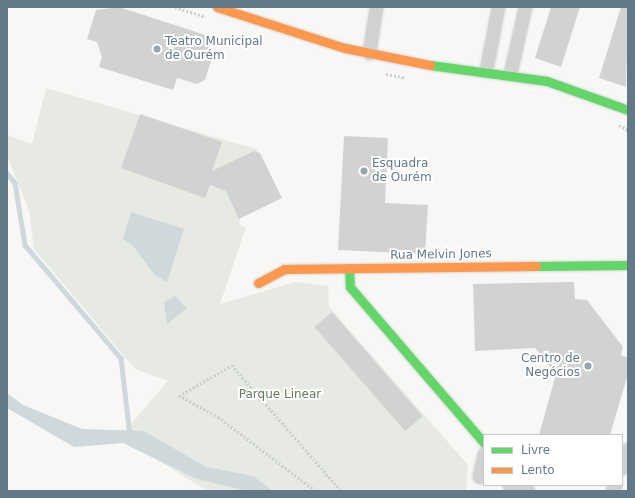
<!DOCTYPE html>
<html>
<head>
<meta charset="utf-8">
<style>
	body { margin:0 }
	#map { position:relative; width:635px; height:498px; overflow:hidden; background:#f7f7f5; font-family:"DejaVu Sans",sans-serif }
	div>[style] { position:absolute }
	.green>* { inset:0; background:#e6eae3 }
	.water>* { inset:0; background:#cfd8da }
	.stream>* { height:4.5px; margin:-2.25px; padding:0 2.25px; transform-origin:2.25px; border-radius:2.25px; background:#cfd8da }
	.building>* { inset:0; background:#d1d3d3; transform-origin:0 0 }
	.path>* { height:2.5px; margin-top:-1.25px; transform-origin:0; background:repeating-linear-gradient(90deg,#cccecf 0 2px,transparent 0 4px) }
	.roads { filter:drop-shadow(0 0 1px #d3d5d5) drop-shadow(0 0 1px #d3d5d5) }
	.street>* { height:13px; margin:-6.5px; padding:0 6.5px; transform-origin:6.5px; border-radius:6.5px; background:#d0d2d2 }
	.fast>* { height:9px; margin:-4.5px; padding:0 4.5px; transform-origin:4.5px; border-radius:4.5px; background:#63d668 }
	.slow>* { height:9px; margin:-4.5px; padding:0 4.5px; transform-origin:4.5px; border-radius:4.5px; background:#ff974d }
	.dots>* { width:11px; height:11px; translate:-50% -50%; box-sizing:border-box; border:2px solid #fff; border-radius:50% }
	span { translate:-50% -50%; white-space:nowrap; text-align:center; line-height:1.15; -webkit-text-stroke:4px #fff; paint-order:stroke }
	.poi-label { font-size:12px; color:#647988 }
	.left { translate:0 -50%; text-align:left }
	.right { translate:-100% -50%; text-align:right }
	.street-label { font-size:12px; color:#647988 }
	.park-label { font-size:12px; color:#66795f }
	.frame { position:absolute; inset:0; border:8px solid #647988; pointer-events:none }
	.legend { position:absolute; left:483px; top:434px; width:140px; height:52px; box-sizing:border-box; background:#fff; border:1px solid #c1c9cf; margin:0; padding:5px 7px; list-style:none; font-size:12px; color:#647988 }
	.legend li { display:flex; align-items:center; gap:8px; height:20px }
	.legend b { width:20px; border:1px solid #c1c9cf }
</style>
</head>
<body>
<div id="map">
	<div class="green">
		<div style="clip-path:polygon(46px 88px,256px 149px,280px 194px,241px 216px,239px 225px,246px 227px,220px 304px,295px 282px,328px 286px,329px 307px,468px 465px,466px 491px,208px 491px,120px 437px,168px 381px,135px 369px,34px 249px,29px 211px,7px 155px,7px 135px,32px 144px)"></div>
	</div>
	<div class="water">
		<div style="clip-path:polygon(131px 212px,184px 229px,167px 282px,155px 275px,133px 246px,123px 239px)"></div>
		<div style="clip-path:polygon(175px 296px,187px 308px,167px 324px,164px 302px)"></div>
		<div style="clip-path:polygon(7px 393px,23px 405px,82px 429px,144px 431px,206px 467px,253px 476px,273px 491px,248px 491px,197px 479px,123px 443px,74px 447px,7px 408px)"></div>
	</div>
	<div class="stream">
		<div style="left:7px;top:173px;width:13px;rotate:51deg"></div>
		<div style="left:15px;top:183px;width:63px;rotate:80.8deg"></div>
		<div style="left:25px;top:245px;width:148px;rotate:49.7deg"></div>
		<div style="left:121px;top:358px;width:79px;rotate:83.4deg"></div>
	</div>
	<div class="building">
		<div style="clip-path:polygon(119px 7px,218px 39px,205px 80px,197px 84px,177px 78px,173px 90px,99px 67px,102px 57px,97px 42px,87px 39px,96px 10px)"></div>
		<div style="clip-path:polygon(551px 7px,580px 7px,561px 67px,535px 58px)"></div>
		<div style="clip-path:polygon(621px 7px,628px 7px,626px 87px,599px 78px)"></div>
		<div style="clip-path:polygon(140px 114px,222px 142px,212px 171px,254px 151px,260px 153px,282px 198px,239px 219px,226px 191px,210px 185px,205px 198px,121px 168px)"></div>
		<div style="clip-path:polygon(344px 136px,388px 138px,385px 203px,428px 205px,425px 254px,338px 250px)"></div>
		<div style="clip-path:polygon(574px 282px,575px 299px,587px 300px,623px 347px,621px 355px,628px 358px,628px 374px,610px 435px,539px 435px,556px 374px,535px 348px,475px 351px,473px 284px)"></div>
		<div style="left:332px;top:312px;width:138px;height:23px;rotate:49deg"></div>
	</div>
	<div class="path">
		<div style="left:175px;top:7px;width:32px;rotate:18deg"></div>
		<div style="left:386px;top:74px;width:20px;rotate:11deg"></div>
		<div style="left:619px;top:125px;width:10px;rotate:29deg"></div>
		<div style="left:315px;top:491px;width:121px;rotate:-142.8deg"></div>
		<div style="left:219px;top:418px;width:46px;rotate:-151.2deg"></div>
		<div style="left:179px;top:396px;width:61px;rotate:-30.3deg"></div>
		<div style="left:232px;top:365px;width:167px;rotate:49.1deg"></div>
	</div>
	<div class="roads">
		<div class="street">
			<div style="left:369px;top:53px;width:47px;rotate:-81.3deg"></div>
			<div style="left:486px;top:70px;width:64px;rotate:-79.2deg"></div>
			<div style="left:510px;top:74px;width:69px;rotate:-77.4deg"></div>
			<div style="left:484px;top:454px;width:23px;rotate:103deg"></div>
			<div style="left:479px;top:476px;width:5px;rotate:11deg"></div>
			<div style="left:622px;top:468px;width:20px;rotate:-72deg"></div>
			<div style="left:509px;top:485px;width:20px;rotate:18deg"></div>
			<div style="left:612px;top:491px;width:7px;rotate:-63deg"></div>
		</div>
		<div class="fast">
			<div style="left:430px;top:65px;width:118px;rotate:7.8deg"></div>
			<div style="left:547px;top:81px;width:86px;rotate:19.7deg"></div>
			<div style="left:536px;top:266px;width:92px;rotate:-0.6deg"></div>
			<div style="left:349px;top:268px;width:19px;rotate:87deg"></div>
			<div style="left:350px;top:287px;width:206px;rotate:49.3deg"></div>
		</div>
		<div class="slow">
			<div style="left:217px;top:7px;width:134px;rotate:17.8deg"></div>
			<div style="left:345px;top:48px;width:87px;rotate:11.3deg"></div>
			<div style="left:258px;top:283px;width:30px;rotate:-28deg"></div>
			<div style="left:284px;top:269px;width:252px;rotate:-0.7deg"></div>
		</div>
	</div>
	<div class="dots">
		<div style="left:157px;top:49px;background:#97a5ae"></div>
		<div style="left:364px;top:171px;background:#97a5ae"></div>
		<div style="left:588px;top:366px;background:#97a5ae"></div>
	</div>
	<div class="poi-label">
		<span class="left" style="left:165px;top:49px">Teatro Municipal<br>de Ourém</span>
		<span class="left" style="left:372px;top:171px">Esquadra<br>de Ourém</span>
		<span class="right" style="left:580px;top:366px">Centro de<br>Negócios</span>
	</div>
	<div class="street-label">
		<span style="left:441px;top:255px;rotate:-1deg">Rua Melvin Jones</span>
	</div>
	<div class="park-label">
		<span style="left:280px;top:395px">Parque Linear</span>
	</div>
	<div class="frame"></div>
	<ul class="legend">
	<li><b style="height:5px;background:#63d668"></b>Livre</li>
	<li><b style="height:5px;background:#ff974d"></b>Lento</li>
	</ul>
</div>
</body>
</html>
